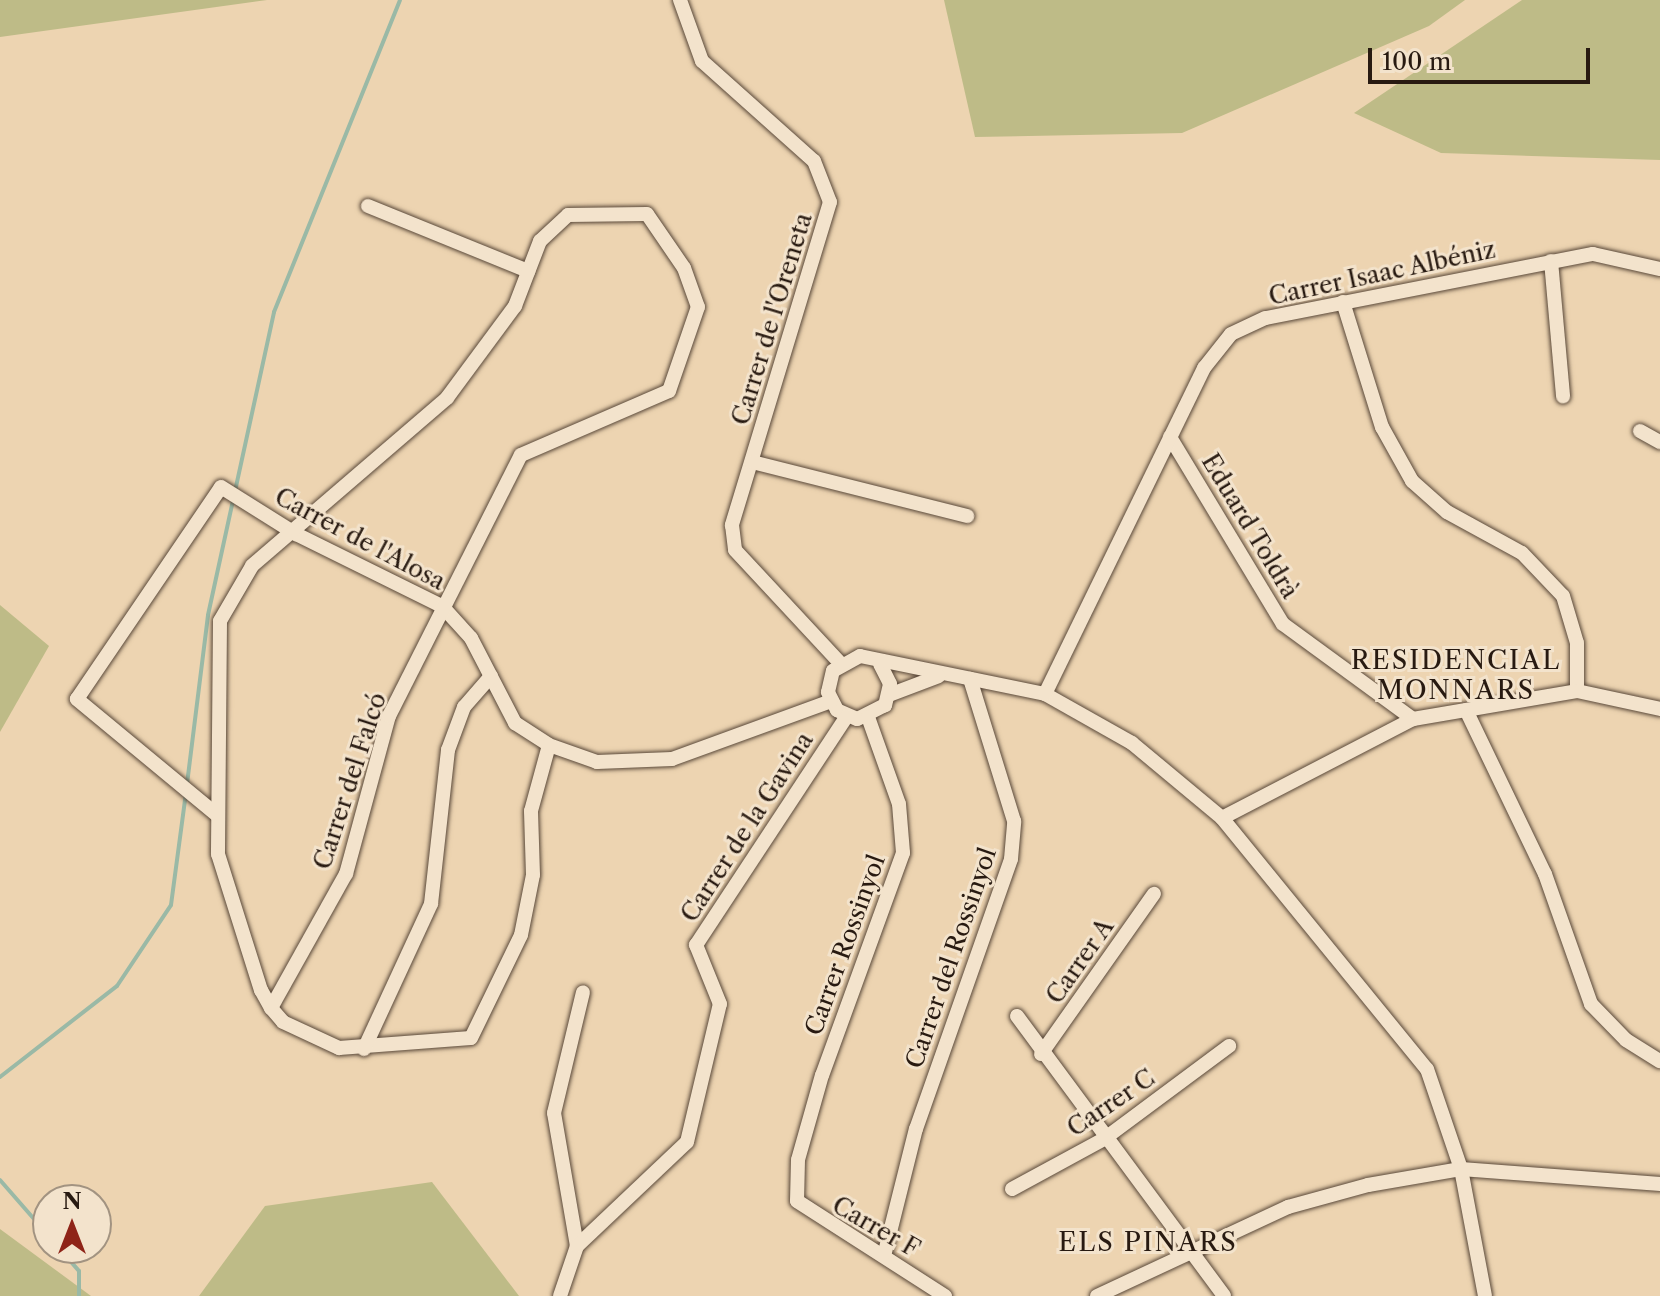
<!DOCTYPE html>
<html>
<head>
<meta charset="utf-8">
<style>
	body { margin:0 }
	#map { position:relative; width:1660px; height:1296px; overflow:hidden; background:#edd4b1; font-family:"Libre Caslon Text",serif }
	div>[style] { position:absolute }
	.green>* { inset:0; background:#bebb87 }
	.stream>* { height:4px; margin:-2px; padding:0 2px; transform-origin:2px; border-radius:2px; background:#9ab9a6 }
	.roads { filter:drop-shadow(0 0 2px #594839) drop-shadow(0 0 2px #594839) }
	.minor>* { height:14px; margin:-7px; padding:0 7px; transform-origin:7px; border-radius:7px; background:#f3e3cc }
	span { translate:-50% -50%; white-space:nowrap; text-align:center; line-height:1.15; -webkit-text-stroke:6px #f3e3cc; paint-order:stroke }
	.street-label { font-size:24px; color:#281a11 }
	.neighbourhood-label { font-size:26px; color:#281a11; letter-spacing:2px }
	.north { position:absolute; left:32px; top:1184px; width:80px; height:80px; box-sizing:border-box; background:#f3e3cc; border:2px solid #a29381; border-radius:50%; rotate:0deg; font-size:22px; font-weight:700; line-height:32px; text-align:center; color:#281a11 }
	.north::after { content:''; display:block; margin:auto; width:28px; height:36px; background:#8f2418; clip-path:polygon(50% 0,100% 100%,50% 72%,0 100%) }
	.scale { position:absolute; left:1368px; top:48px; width:222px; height:36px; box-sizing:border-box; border:4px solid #281a11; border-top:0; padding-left:10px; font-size:24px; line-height:28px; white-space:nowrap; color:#281a11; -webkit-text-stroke:6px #f3e3cc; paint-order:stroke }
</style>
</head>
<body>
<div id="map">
	<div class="green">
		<div style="clip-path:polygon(0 0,267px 0,0 37px)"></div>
		<div style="clip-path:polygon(944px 0,1465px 0,1429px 26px,1182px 133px,975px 137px)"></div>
		<div style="clip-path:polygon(1522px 0,1660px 0,1660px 160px,1441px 153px,1354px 113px)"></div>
		<div style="clip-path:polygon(0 605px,49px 646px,0 732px)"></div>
		<div style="clip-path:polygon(432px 1182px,519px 1296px,199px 1296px,265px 1206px)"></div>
		<div style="clip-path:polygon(0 1229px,91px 1296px,0 1296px)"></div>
	</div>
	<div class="stream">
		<div style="left:187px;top:784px;width:170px;rotate:-82.9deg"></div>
		<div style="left:208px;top:615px;width:310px;rotate:-77.7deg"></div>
		<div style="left:274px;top:312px;width:336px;rotate:-68deg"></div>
		<div style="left:0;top:1077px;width:148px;rotate:-37.9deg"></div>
		<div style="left:117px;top:986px;width:97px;rotate:-56.3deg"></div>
		<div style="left:171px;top:905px;width:113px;rotate:-82.4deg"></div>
		<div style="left:0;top:1180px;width:73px;rotate:48.9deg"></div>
		<div style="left:59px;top:1248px;width:30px;rotate:49deg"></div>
		<div style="left:79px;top:1271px;width:25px;rotate:90deg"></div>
	</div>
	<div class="roads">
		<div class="minor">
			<div style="left:680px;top:0;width:65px;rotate:70.2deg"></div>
			<div style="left:702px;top:61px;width:150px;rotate:41.8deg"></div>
			<div style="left:814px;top:161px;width:44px;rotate:68.7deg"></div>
			<div style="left:830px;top:202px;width:338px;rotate:106.9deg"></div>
			<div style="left:732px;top:525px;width:25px;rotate:83deg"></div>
			<div style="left:735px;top:550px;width:154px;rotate:47.1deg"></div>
			<div style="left:368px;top:206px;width:173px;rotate:22.1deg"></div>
			<div style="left:1551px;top:261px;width:136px;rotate:84.9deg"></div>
			<div style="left:1343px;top:302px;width:131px;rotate:72.7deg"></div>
			<div style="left:1382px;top:427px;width:62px;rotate:60.9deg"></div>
			<div style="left:1412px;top:481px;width:47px;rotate:41.5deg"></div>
			<div style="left:1447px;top:512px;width:85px;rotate:28.7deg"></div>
			<div style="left:1522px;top:553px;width:59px;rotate:46.4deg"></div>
			<div style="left:1563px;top:596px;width:49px;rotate:73.4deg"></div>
			<div style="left:1577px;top:643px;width:48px;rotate:90deg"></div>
			<div style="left:1640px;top:431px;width:23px;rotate:29deg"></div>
			<div style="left:1170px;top:437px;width:218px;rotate:58.9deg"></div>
			<div style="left:1283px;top:624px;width:161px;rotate:36.2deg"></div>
			<div style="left:752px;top:462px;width:222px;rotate:14.1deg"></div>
			<div style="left:880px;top:664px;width:22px;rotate:63deg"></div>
			<div style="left:890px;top:684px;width:22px;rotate:103deg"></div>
			<div style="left:885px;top:705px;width:31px;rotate:153deg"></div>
			<div style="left:857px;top:719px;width:22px;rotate:-156deg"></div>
			<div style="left:837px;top:710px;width:20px;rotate:-117deg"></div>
			<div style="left:828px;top:692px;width:22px;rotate:-77deg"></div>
			<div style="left:833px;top:671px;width:31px;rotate:-29deg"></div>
			<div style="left:860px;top:656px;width:189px;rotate:11.6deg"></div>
			<div style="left:1045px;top:694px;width:100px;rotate:29.4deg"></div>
			<div style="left:1132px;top:743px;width:117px;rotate:39.8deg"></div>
			<div style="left:1222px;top:818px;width:324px;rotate:50.8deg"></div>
			<div style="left:1427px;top:1069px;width:106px;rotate:71.2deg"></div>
			<div style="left:1461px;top:1169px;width:129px;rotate:79.3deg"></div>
			<div style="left:1045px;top:694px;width:363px;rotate:-64deg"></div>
			<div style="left:1204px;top:368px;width:43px;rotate:-51.5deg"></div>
			<div style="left:1231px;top:334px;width:38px;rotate:-25deg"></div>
			<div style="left:1266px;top:318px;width:333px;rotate:-11.1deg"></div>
			<div style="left:1593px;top:254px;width:69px;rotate:12.6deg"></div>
			<div style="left:889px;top:695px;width:53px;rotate:-20.8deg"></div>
			<div style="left:1466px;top:710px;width:182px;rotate:64.3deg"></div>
			<div style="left:1545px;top:874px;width:138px;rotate:70.5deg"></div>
			<div style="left:1591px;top:1004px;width:50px;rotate:45.8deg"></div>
			<div style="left:1626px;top:1040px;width:40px;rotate:32deg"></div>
			<div style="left:868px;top:717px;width:92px;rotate:70.4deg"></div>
			<div style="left:899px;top:804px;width:49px;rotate:85.3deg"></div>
			<div style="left:903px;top:853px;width:236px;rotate:110deg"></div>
			<div style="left:822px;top:1075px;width:88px;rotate:105.8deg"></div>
			<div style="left:798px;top:1160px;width:41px;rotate:91.4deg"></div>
			<div style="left:797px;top:1201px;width:176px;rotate:32.7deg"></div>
			<div style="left:217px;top:815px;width:182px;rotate:-140.4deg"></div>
			<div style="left:77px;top:699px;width:256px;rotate:-55.8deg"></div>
			<div style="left:221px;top:487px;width:89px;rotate:32.1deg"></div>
			<div style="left:296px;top:534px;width:163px;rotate:26.3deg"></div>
			<div style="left:442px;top:606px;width:43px;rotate:47.8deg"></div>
			<div style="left:471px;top:638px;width:96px;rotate:62.6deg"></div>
			<div style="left:515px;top:723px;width:40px;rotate:32.9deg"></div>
			<div style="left:549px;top:745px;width:51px;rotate:19.5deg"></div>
			<div style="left:597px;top:762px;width:75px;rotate:-2.3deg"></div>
			<div style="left:672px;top:759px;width:169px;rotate:-20deg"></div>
			<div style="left:1222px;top:818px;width:215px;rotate:-27.4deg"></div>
			<div style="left:1413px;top:719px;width:166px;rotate:-9.7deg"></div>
			<div style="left:1577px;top:691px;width:85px;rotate:12.2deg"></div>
			<div style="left:271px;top:1008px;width:154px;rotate:-60.8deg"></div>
			<div style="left:346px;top:874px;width:164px;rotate:-74.8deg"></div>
			<div style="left:389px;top:716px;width:292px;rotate:-63.2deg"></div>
			<div style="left:521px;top:455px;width:161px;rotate:-23.4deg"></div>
			<div style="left:669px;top:391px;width:89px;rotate:-71deg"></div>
			<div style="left:698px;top:307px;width:41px;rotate:-109.7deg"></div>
			<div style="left:684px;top:268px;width:65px;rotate:-124.4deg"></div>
			<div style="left:647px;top:214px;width:79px;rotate:179.3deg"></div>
			<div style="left:568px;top:215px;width:38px;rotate:137deg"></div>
			<div style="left:540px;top:241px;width:70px;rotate:111deg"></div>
			<div style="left:515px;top:306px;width:114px;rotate:126.5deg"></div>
			<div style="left:447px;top:398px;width:257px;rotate:139.3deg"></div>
			<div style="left:252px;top:566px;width:64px;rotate:120.2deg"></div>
			<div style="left:220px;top:621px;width:233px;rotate:90.5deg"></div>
			<div style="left:218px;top:854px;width:143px;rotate:72.5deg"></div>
			<div style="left:261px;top:990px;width:21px;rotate:61deg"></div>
			<div style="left:271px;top:1008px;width:18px;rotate:49deg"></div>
			<div style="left:283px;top:1022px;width:62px;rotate:24.9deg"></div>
			<div style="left:339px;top:1048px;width:132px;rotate:-4.3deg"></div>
			<div style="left:471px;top:1038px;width:114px;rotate:-64.1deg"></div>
			<div style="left:521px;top:935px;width:61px;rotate:-78.7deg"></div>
			<div style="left:533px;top:875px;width:64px;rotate:-91.8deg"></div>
			<div style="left:531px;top:811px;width:68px;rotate:-74.7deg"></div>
			<div style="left:1017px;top:1016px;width:348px;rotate:53.5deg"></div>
			<div style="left:364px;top:1049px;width:160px;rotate:-65.2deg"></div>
			<div style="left:431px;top:904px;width:155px;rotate:-83.7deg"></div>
			<div style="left:448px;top:750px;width:46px;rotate:-69.6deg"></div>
			<div style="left:464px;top:707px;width:41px;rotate:-48.9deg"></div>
			<div style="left:1041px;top:1054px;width:196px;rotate:-54.8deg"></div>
			<div style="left:1012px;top:1189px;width:105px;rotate:-28.5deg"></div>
			<div style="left:1104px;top:1139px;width:156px;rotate:-36.6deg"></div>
			<div style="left:577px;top:1246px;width:135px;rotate:-99.8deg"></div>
			<div style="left:554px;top:1113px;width:124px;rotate:-76.5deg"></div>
			<div style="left:885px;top:1252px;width:127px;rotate:-75.9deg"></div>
			<div style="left:916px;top:1129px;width:286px;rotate:-70.6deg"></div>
			<div style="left:1011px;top:859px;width:38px;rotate:-85deg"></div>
			<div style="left:1014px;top:821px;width:149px;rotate:-107.2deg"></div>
			<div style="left:560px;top:1296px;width:53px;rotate:-71.2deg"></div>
			<div style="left:577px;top:1246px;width:151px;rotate:-43.4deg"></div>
			<div style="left:687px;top:1142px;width:142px;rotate:-76.6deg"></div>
			<div style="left:720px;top:1004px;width:64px;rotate:-112.1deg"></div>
			<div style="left:696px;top:945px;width:274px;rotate:-56.6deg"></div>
			<div style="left:1097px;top:1296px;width:211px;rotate:-25deg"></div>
			<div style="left:1288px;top:1207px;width:83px;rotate:-15.4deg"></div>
			<div style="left:1368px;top:1185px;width:94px;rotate:-9.8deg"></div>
			<div style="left:1461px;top:1169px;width:200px;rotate:4.3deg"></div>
		</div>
	</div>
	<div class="street-label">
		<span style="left:1382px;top:273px;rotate:-12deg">Carrer Isaac Albéniz</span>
		<span style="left:772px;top:319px;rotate:-73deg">Carrer de l'Oreneta</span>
		<span style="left:1250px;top:526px;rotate:59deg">Eduard Toldrà</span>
		<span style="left:360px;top:539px;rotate:28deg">Carrer de l'Alosa</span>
		<span style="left:350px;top:781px;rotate:-72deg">Carrer del Falcó</span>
		<span style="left:747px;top:827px;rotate:-57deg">Carrer de la Gavina</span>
		<span style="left:845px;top:945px;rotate:-70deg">Carrer Rossinyol</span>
		<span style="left:951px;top:958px;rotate:-71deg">Carrer del Rossinyol</span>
		<span style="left:1080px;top:961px;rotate:-55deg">Carrer A</span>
		<span style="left:1111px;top:1103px;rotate:-34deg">Carrer C</span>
		<span style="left:876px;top:1227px;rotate:30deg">Carrer F</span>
	</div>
	<div class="neighbourhood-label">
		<span style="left:1456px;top:676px">RESIDENCIAL<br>MONNARS</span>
		<span style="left:1148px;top:1243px">ELS PINARS</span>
	</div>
	<div class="north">N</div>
	<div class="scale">100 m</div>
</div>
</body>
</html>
